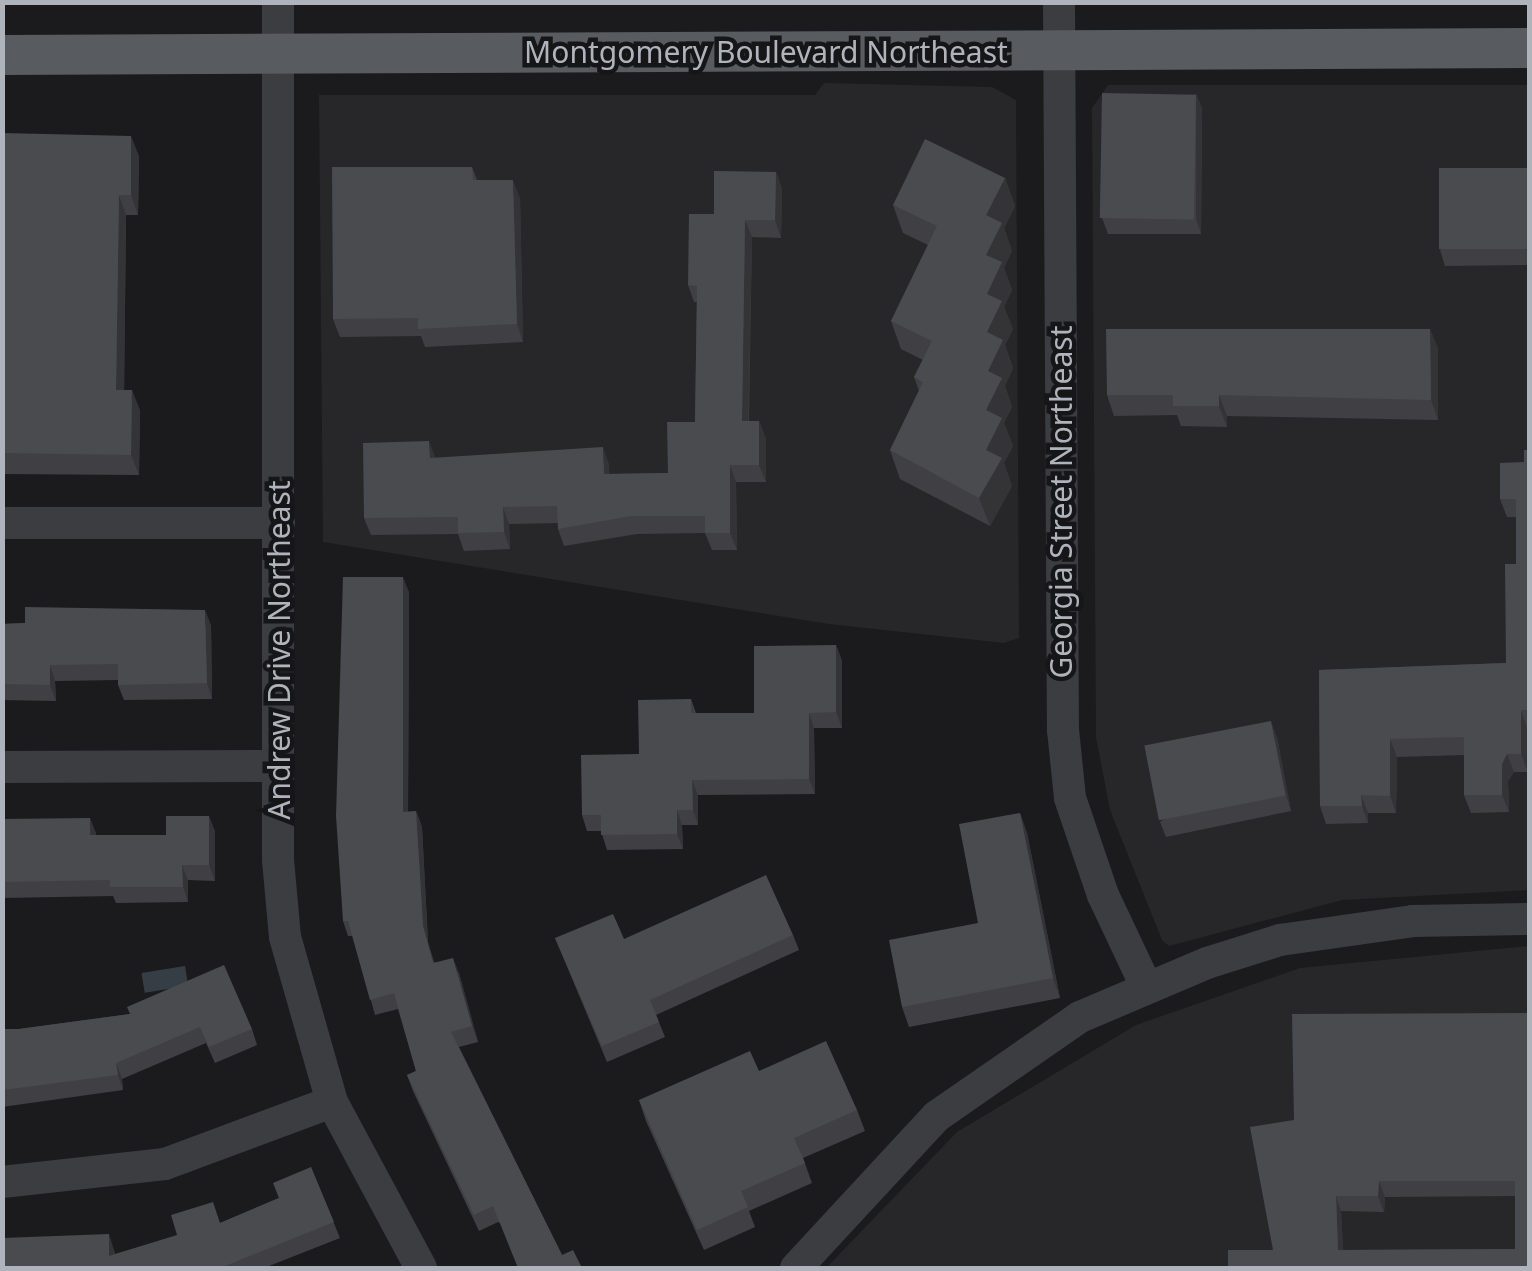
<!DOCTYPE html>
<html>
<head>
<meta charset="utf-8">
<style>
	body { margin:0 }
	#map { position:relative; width:1532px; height:1271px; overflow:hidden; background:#1b1b1d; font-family:"Noto Sans",sans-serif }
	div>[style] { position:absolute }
	.built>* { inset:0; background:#27272a }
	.water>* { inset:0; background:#363e45; transform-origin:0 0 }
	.minor>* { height:32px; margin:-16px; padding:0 16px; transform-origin:16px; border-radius:16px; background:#3c3d41 }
	.major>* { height:40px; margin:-20px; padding:0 20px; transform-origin:20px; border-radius:20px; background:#585b60 }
	.wall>* { inset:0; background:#404044 }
	.shaded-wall>* { inset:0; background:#343437 }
	.building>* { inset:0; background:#4a4b4f; transform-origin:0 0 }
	span { translate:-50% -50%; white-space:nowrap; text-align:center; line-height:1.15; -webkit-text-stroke:9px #161618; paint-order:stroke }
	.street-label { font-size:30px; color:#afb3bb }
	.frame { position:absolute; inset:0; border:5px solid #afb3bb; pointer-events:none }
</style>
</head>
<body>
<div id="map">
	<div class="built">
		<div style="clip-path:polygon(824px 83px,992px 87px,1016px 100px,1019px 638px,1004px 643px,829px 624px,323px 542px,319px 95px,815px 95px)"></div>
		<div style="clip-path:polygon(1108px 85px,1529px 85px,1529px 890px,1342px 900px,1169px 946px,1162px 940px,1110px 810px,1096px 737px,1092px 108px)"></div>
		<div style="clip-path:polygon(1529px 946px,1529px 1268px,826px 1268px,957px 1132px,1136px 1025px,1300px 968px)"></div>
	</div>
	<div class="water">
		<div style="left:185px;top:966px;width:20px;height:44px;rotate:81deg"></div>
	</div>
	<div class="minor">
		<div style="left:278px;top:2px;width:858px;rotate:90deg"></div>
		<div style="left:278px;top:860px;width:77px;rotate:84.8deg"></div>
		<div style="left:285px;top:937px;width:172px;rotate:74.1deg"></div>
		<div style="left:332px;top:1102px;width:188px;rotate:61.8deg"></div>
		<div style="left:1059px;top:2px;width:728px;rotate:89.69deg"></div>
		<div style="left:1063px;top:730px;width:68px;rotate:84.1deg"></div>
		<div style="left:1070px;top:798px;width:102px;rotate:71.2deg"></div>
		<div style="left:1103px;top:895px;width:101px;rotate:64.7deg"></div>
		<div style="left:2px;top:523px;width:277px"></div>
		<div style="left:2px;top:767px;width:276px;rotate:-0.2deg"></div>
		<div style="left:2px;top:1182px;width:164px;rotate:-6.3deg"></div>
		<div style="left:165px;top:1164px;width:178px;rotate:-20.4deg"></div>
		<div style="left:796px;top:1268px;width:207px;rotate:-47.2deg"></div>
		<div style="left:937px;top:1116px;width:174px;rotate:-34.7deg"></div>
		<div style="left:1080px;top:1017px;width:138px;rotate:-23deg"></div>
		<div style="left:1207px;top:963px;width:77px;rotate:-17.5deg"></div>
		<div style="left:1280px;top:940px;width:134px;rotate:-8.1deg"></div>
		<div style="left:1413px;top:921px;width:117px;rotate:-1deg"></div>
	</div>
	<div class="major">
		<div style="left:2px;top:55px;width:1528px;rotate:-0.26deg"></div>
	</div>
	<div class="wall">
		<div style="clip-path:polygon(1196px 94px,1202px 109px,1201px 234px,1108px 234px,1102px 218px)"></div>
		<div style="clip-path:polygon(2px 133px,139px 156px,138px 215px,126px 215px,124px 390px,140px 410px,139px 475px,2px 474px)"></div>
		<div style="clip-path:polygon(472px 167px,477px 180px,520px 198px,523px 342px,425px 347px,421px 336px,340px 337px,333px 319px)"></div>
		<div style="clip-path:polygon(1530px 168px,1530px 265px,1445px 266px,1440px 250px)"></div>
		<div style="clip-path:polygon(776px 172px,782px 189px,781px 238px,752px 237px,749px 421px,759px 421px,766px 439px,766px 482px,736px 482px,737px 550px,712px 550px,705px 533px,637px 534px,564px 546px,558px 529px,558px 523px,509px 524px,510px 549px,464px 551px,458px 534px,371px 535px,364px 518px,435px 458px,609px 464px,609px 474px,668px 473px,695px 422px,697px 302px,694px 302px,688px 285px,714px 214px)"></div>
		<div style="clip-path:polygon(1005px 178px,1015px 206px,1004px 228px,1012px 251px,1004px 268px,1012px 290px,1004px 307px,1013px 329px,1005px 345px,1013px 368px,1005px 386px,1012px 407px,1004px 423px,1013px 446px,1004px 463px,1012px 486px,990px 526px,900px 479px,890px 450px,919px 391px,914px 377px,923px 360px,901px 349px,891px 321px,928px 245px,903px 233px,893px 205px)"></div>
		<div style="clip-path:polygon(1430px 329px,1438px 349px,1438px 420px,1227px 416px,1227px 427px,1181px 426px,1177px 415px,1114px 416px,1107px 395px)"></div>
		<div style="clip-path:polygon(1530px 450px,1530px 728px,1527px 728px,1528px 772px,1514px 772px,1508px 781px,1509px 812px,1471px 813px,1464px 795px,1464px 755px,1397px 757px,1396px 813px,1368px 813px,1368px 823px,1326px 824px,1320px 806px,1319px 670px,1506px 663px,1516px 564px,1516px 517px,1507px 517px,1500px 499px,1524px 462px)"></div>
		<div style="clip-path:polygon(409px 592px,408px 812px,416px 811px,422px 827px,428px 942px,434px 962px,459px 973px,478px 1042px,459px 1047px,562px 1255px,582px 1268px,498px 1222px,479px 1231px,413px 1091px,407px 1075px,416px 1071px,398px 1009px,375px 1015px,353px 936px,348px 936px,343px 921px)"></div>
		<div style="clip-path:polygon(25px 623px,211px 625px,212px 699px,124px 700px,118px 685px,118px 680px,55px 681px,56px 701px,2px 700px,2px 624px)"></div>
		<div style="clip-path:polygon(836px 645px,842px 661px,842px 728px,814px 728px,815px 794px,698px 795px,698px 825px,682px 825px,683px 849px,607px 850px,601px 831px,587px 831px,582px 815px,691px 699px,696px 713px,754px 713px)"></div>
		<div style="clip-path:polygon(1277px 737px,1291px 811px,1166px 837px,1160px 822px)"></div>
		<div style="clip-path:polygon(1020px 813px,1027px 833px,1060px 998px,909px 1027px,902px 1007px,978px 923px)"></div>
		<div style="clip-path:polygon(2px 819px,96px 833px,96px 835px,166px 835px,215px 831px,215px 881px,188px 880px,188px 902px,116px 903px,113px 896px,2px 898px)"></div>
		<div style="clip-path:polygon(793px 935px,799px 950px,656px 1015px,665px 1037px,607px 1062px,555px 938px,624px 939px)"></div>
		<div style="clip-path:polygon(evenodd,1530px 1013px,1530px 1268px,1273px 1250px,1294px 1120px,1530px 1013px,1515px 1196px,1515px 1249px,1343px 1250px,1341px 1211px,1384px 1212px,1385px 1197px,1515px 1196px)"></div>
		<div style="clip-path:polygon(130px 1014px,252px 1029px,257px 1045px,215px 1063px,206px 1043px,122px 1079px,123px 1090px,2px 1107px,2px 1029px,19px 1029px)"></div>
		<div style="clip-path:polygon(759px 1071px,857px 1110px,865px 1131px,803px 1158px,812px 1183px,749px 1211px,755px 1227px,704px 1250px,646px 1121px,639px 1100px)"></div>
		<div style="clip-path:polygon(311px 1167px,340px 1238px,264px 1268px,2px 1268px,114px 1250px,115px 1254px,220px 1223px,279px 1198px)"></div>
	</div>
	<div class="shaded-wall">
		<div style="clip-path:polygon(1196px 94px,1202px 109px,1201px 234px,1196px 219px)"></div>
		<div style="clip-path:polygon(131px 136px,139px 156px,138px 215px,131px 195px)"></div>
		<div style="clip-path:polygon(776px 172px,782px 189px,781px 238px,775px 220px)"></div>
		<div style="clip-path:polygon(1005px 178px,1015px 206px,1004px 228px,1012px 251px,1004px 268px,1012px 290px,1004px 307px,1013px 329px,1005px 345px,1013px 368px,1005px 386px,1012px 407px,1004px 423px,1013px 446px,1004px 463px,1012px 486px,990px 526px,979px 498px,986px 450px,988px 371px,986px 215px)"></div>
		<div style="clip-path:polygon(513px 180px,520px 198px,523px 342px,517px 324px)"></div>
		<div style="clip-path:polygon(119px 195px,126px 215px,124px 410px,116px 390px)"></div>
		<div style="clip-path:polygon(745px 220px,752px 237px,748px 439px,742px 421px)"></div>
		<div style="clip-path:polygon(1430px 329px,1438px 349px,1438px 420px,1431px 400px)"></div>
		<div style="clip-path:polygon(132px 390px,140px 410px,139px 475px,131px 455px)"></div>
		<div style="clip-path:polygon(1219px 395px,1227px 416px,1227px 427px,1219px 406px)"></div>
		<div style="clip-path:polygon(759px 421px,766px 439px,766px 482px,759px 465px)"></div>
		<div style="clip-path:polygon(429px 441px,436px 459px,430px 458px)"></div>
		<div style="clip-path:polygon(603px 447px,609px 464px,610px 491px,604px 474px)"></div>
		<div style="clip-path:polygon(730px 465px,736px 482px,737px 550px,730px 533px)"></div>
		<div style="clip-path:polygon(503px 507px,509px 524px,510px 549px,504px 532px)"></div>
		<div style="clip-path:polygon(403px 577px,409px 592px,408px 828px,403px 812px)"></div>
		<div style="clip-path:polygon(205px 610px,211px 625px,212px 699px,207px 683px)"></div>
		<div style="clip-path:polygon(836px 645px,842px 661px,842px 728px,836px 712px)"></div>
		<div style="clip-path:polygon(50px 665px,55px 681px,56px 701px,50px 685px)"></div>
		<div style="clip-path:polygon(1521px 710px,1527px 728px,1528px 772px,1521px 754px)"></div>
		<div style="clip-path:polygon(809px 713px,814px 728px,815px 794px,809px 779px)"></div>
		<div style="clip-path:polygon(1271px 721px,1277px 737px,1291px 811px,1286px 796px)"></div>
		<div style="clip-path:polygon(1390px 739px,1397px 757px,1396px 813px,1390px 796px)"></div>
		<div style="clip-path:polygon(1507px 754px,1514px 772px,1508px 781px,1509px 812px,1502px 795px,1502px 764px)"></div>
		<div style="clip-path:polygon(692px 780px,698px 795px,698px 825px,693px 810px)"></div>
		<div style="clip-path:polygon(1361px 795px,1368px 813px,1368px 823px,1362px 806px)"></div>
		<div style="clip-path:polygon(677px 810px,682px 825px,683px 849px,677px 834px)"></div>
		<div style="clip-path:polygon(416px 811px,422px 827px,428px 942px,438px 978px,423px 926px)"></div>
		<div style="clip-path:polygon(1020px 813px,1027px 833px,1060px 998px,1053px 978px)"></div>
		<div style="clip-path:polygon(209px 816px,215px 831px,215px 881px,209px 865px)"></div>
		<div style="clip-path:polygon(90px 818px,96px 833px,96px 851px,90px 835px)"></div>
		<div style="clip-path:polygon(182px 865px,188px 880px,188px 902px,183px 887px)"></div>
		<div style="clip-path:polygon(453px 958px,459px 973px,478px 1042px,472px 1026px)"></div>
		<div style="clip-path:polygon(116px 1063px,122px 1079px,123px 1090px,118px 1075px)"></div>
		<div style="clip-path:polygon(1379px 1181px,1385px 1197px,1384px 1212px,1378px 1196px)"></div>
		<div style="clip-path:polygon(1336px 1196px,1341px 1211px,1344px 1265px,1338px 1250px)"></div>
		<div style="clip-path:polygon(109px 1234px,114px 1250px,115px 1268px,109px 1256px)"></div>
	</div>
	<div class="building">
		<div style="left:1102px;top:93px;width:94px;height:125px;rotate:1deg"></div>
		<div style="clip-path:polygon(2px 133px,131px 136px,131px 195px,119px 195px,116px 390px,132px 390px,131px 455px,2px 453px)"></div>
		<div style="clip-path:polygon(925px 139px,1005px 178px,986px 215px,1002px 223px,986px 255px,1002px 262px,987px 294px,1002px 301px,987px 332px,1003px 340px,988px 371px,1002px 378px,986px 410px,1002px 418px,986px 450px,1002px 458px,979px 498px,890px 450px,923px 382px,914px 377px,932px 341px,891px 321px,937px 226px,893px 205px)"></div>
		<div style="clip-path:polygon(332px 167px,472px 167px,473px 180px,513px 180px,517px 324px,418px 329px,418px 318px,333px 319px)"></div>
		<div style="left:1530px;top:168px;width:81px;height:91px;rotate:90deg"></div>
		<div style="clip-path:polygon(714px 171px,776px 172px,775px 220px,745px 220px,742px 421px,759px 421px,759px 465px,730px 465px,730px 533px,705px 533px,705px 516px,631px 516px,558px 529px,557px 506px,503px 507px,504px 532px,458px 533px,458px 517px,364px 518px,363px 443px,429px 441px,430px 458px,603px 447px,604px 474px,668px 473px,667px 422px,695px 422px,697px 286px,688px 285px,689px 214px,714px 214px)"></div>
		<div style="clip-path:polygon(1106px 329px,1430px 329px,1431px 400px,1219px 395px,1219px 406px,1173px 406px,1173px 395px,1107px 395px)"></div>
		<div style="clip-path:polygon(1524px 450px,1530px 450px,1530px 710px,1521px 710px,1521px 754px,1507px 754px,1502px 764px,1502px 795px,1464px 795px,1464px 737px,1390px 739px,1390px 796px,1361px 795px,1362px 806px,1320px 806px,1319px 670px,1506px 663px,1505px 564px,1516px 564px,1516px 499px,1500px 499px,1500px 463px,1524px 462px)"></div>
		<div style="clip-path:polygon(343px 577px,403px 577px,403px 812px,416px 811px,423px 926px,433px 963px,453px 958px,472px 1026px,451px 1032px,562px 1255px,573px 1250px,582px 1268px,518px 1268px,493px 1206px,474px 1215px,407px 1075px,416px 1071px,394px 993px,370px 1000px,348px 921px,343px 921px,336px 816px)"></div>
		<div style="clip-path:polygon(25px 607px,205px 610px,207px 683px,118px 685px,118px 664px,50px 665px,50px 685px,2px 684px,2px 624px,25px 623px)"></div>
		<div style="clip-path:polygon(836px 645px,836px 712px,809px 713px,809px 779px,692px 780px,693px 810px,677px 810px,677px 834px,601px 835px,601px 815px,582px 815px,581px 755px,639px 754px,638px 700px,691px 699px,691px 713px,754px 713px,754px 646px)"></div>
		<div style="left:1271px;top:721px;width:76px;height:129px;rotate:79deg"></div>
		<div style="clip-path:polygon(1020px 813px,1053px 978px,902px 1007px,889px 940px,978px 923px,959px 824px)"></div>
		<div style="clip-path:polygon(166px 816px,209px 816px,209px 865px,182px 865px,183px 887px,110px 887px,110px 880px,2px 882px,2px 819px,90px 818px,90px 835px,166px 835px)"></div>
		<div style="clip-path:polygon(766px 875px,793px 935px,650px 1000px,659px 1022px,602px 1046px,555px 938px,613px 914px,624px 939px)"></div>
		<div style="clip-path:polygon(224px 965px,252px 1029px,209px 1047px,200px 1027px,116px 1063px,118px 1075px,2px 1090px,2px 1029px,19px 1029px,130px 1014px,127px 1007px)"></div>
		<div style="clip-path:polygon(evenodd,1530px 1013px,1530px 1268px,1228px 1268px,1228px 1250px,1273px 1250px,1250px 1127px,1294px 1120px,1292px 1014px,1530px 1013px,1379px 1181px,1515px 1181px,1515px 1249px,1338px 1250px,1336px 1196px,1378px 1196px,1379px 1181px)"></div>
		<div style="clip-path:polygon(826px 1041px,857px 1110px,794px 1138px,805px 1163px,741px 1191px,748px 1207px,697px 1230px,639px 1100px,750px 1051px,759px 1071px)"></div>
		<div style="clip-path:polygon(311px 1167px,334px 1222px,220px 1268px,2px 1268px,2px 1238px,109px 1234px,109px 1256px,177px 1235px,171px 1215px,213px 1202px,220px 1223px,279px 1198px,273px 1183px)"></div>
	</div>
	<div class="street-label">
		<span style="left:766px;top:52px">Montgomery Boulevard Northeast</span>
		<span style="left:1061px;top:502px;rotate:-90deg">Georgia Street Northeast</span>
		<span style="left:279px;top:650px;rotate:-90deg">Andrew Drive Northeast</span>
	</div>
	<div class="frame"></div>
</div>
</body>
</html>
